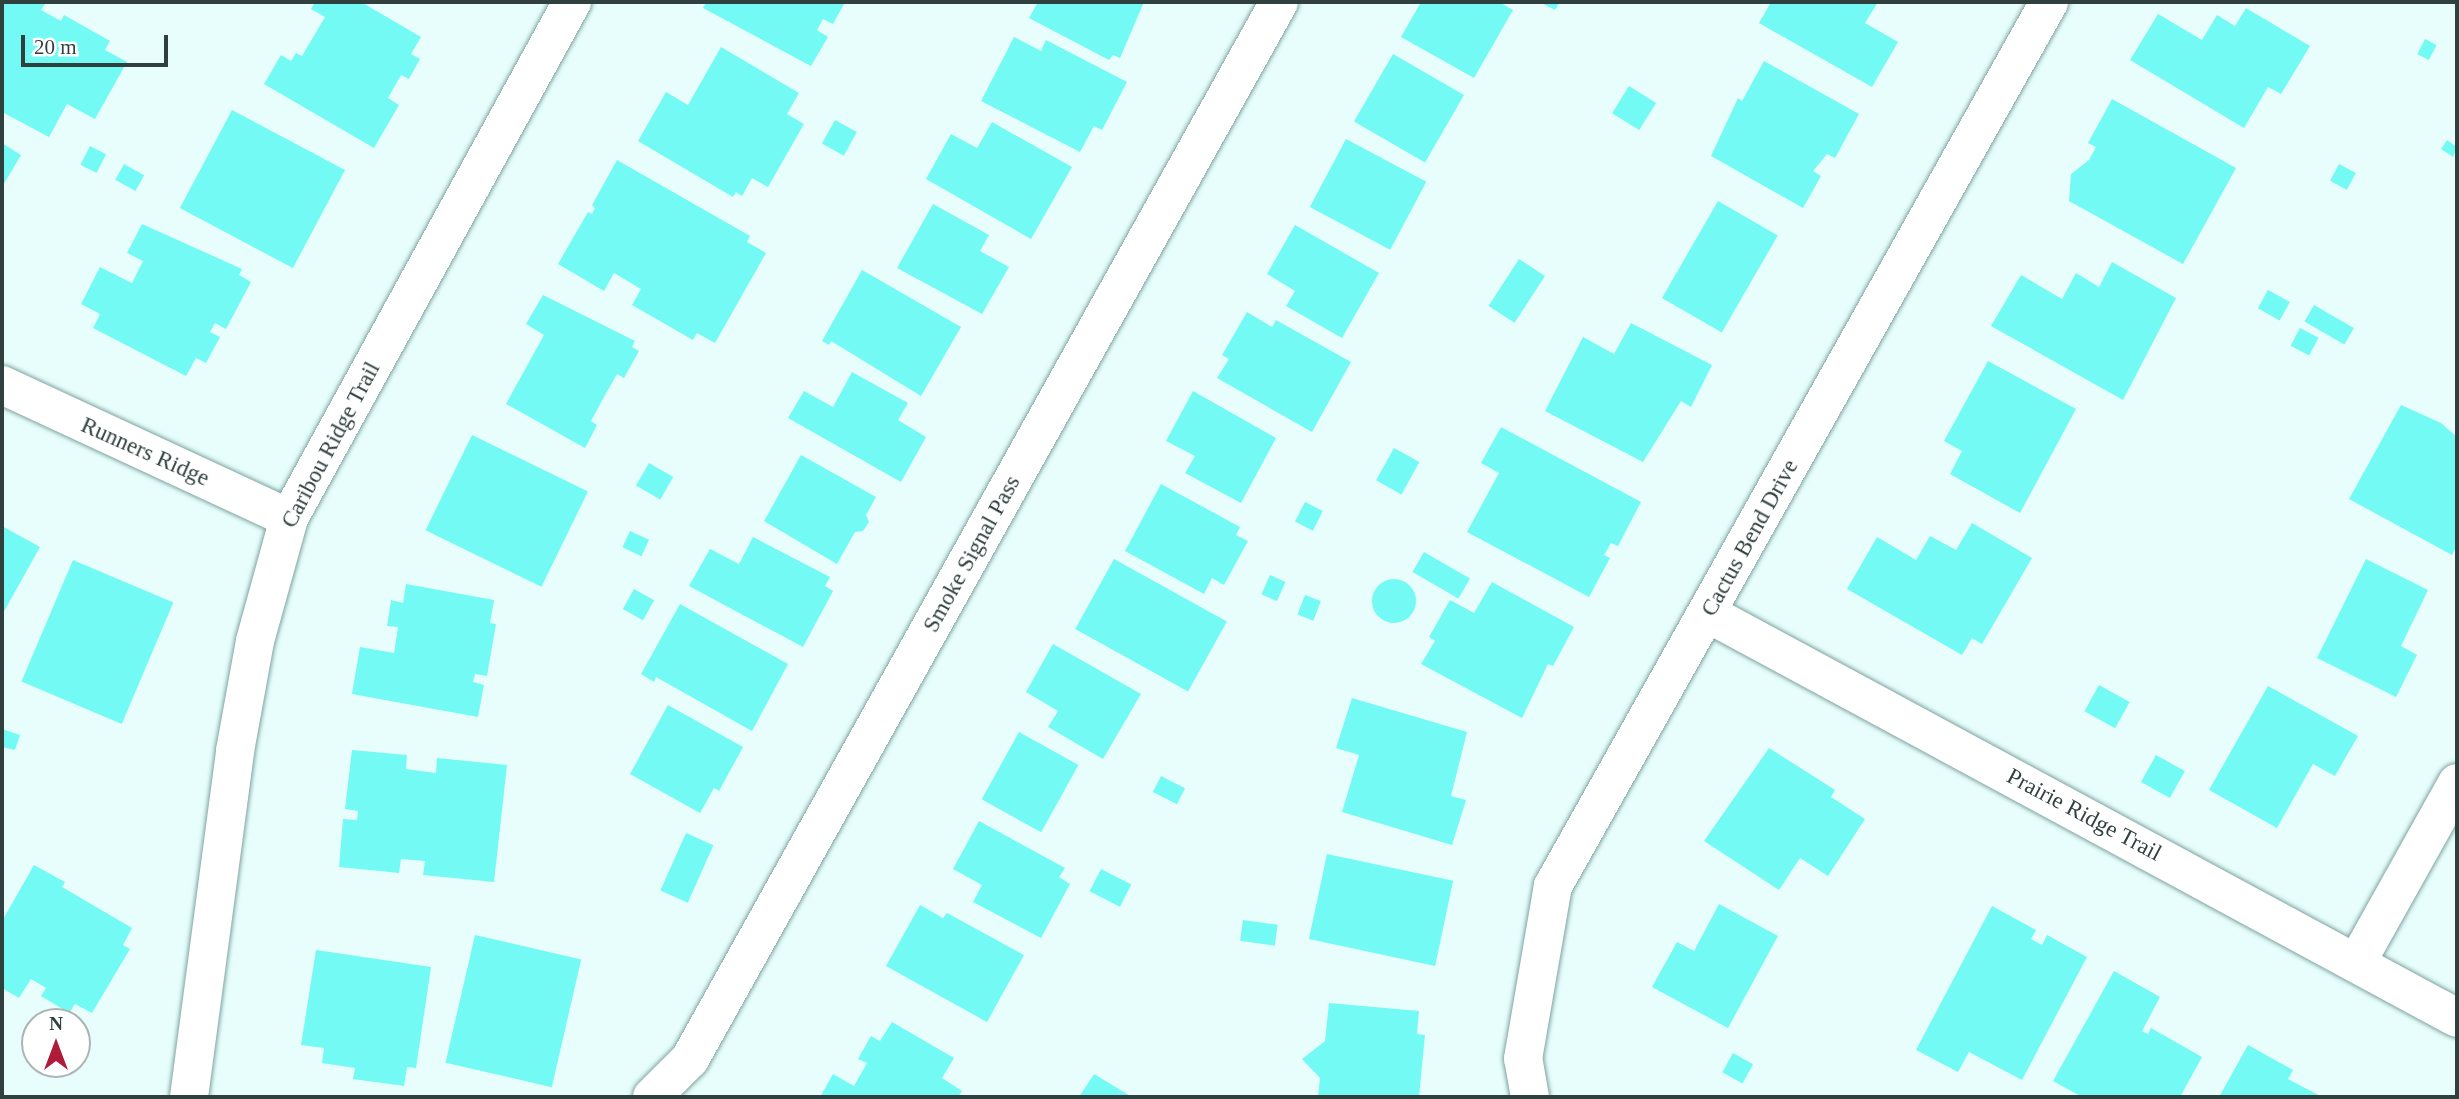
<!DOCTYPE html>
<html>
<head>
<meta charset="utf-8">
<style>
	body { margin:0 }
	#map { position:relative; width:2459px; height:1099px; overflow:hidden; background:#e7fefc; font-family:"Times New Roman",serif }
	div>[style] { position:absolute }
	.building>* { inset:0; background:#73faf4; transform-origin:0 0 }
	.round { border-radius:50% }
	.roads { filter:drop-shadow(0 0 2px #7ea3a1) drop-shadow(0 0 2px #7ea3a1) }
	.minor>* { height:38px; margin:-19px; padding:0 19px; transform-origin:19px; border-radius:19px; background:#fff }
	span { translate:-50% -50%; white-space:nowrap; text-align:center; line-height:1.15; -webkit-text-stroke:5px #fff; paint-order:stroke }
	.street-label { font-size:23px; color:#30403f }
	.frame { position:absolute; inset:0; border:4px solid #30403f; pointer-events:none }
	.north { position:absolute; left:21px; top:1008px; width:70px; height:70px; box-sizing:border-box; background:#fff; border:2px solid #acb3b2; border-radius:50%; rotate:0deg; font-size:19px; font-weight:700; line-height:28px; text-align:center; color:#30403f }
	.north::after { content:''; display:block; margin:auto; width:24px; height:32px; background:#af1b3b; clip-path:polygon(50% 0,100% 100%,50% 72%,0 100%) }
	.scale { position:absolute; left:21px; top:35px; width:147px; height:32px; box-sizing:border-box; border:4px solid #30403f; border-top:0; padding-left:9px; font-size:21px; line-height:24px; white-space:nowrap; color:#30403f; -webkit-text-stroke:5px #fff; paint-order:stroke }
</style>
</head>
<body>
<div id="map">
	<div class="building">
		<div style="clip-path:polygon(2px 2px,41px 2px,45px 4px,41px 10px,61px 21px,64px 15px,110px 41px,105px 50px,127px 62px,95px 119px,67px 104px,49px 137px,2px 112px)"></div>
		<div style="clip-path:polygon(315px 2px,361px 2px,421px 37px,411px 54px,420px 59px,409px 79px,401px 75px,388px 98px,399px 105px,374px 148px,264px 84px,281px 55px,291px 61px,296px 53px,302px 56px,325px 17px,311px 9px)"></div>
		<div style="clip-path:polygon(706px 2px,845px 2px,833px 24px,823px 19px,817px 30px,828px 37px,811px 66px,703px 8px)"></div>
		<div style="clip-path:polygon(1038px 2px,1144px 2px,1120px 58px,1113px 55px,1109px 60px,1029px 18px)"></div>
		<div style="clip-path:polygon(1421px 2px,1499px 2px,1513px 10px,1474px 78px,1401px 37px)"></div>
		<div style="clip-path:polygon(1540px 2px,1560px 2px,1555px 10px)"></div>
		<div style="clip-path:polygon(1771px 2px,1878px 2px,1865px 23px,1898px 42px,1872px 87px,1759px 23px)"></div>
		<div style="clip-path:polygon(2246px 8px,2310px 46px,2281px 94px,2268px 87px,2244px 128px,2130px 60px,2158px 14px,2202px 40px,2217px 15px,2235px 26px)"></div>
		<div style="clip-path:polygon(1014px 37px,1041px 51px,1046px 40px,1127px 82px,1102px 130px,1094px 126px,1080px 152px,981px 101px)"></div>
		<div style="left:2425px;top:39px;width:13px;height:17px;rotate:27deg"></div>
		<div style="clip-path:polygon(721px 47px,799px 93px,787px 114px,804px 124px,768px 187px,752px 178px,742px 196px,736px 192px,733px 197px,638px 141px,666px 92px,688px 105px)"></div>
		<div style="left:1393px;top:54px;width:82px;height:78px;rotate:30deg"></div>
		<div style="clip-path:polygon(1764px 61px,1859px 114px,1835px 158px,1827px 154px,1813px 171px,1821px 176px,1803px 208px,1711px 156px,1738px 98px,1742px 101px)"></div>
		<div style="left:1629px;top:86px;width:32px;height:32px;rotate:32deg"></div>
		<div style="clip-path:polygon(2112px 99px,2236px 168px,2183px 264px,2069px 201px,2071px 174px,2089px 160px,2096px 147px,2088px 143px)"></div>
		<div style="left:232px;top:110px;width:128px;height:111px;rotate:28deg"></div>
		<div style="left:835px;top:120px;width:25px;height:27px;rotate:29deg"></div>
		<div style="clip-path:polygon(992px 122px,1072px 167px,1031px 239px,926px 179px,951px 134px,977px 148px)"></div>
		<div style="left:1346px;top:139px;width:91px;height:77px;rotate:28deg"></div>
		<div style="clip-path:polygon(2447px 140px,2457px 147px,2453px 157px,2441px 149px)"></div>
		<div style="clip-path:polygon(2px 143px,21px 155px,2px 187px)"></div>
		<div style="left:90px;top:146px;width:18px;height:21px;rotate:27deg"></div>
		<div style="clip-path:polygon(617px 160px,750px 236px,747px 242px,766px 253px,715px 343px,697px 333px,693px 340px,632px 305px,641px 289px,614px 273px,604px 291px,558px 264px,588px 212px,592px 214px,595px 208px,592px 205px)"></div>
		<div style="left:124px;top:164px;width:23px;height:18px;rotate:29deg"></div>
		<div style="left:2339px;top:164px;width:19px;height:19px;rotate:28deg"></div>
		<div style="left:1718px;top:201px;width:69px;height:112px;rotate:30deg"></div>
		<div style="clip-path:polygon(933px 204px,989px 235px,980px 251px,1009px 267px,982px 314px,897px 268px)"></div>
		<div style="clip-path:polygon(142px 224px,242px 269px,239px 275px,251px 282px,226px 329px,215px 323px,210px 332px,220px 337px,206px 363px,196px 358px,186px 376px,93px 328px,100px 314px,81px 304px,100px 267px,132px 283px,143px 261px,127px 253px)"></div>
		<div style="clip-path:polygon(1295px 225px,1379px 273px,1342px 338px,1286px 306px,1295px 291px,1267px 274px)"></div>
		<div style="left:1519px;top:259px;width:31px;height:56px;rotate:33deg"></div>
		<div style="clip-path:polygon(2112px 262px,2176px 298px,2123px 400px,1991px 326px,2021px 275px,2062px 299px,2076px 273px,2099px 287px)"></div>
		<div style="clip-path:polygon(862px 270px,961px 327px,921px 396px,831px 341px,829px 345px,822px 341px)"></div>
		<div style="left:2268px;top:290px;width:25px;height:21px;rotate:29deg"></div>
		<div style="clip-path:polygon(543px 295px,635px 341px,632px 347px,639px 351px,624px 378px,617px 374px,604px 397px,591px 421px,597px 425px,585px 448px,506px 404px,544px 335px,526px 324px)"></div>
		<div style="left:2314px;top:305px;width:46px;height:19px;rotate:30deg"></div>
		<div style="clip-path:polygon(1247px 312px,1272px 327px,1276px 320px,1351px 362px,1312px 432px,1217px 378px,1229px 359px,1222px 355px)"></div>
		<div style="clip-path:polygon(1631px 323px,1712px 365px,1691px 407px,1681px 401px,1643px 462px,1545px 411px,1583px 337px,1614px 354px)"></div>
		<div style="left:2300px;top:328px;width:21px;height:20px;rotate:28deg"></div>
		<div style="clip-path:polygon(1988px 361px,2076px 409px,2020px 513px,1950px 474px,1962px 451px,1944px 441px)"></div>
		<div style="clip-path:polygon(852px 372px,908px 403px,898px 420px,926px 437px,901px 482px,788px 418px,804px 391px,833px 407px)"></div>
		<div style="clip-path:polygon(1193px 391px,1276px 438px,1241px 503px,1185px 473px,1195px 456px,1166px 441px)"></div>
		<div style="clip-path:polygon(2401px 405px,2441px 423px,2457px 437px,2457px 545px,2452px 555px,2349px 499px)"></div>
		<div style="clip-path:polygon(1501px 427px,1641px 502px,1618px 546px,1611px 543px,1604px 555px,1610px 558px,1589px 597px,1467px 532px,1499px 473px,1481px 463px)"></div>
		<div style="left:472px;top:435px;width:129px;height:106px;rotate:26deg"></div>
		<div style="left:1394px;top:448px;width:29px;height:37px;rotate:29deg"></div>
		<div style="clip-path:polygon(801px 455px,876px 497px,866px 515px,869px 522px,863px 531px,855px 532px,837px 564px,764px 521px)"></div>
		<div style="left:649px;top:463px;width:28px;height:26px;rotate:30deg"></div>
		<div style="clip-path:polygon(1161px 484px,1240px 527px,1236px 535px,1248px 541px,1224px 585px,1212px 578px,1204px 594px,1125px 551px)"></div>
		<div style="left:1305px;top:502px;width:20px;height:22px;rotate:27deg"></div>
		<div style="clip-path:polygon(1972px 523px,2032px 558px,1982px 644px,1972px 638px,1962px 655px,1847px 589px,1877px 537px,1916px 560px,1930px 536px,1956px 550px)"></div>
		<div style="clip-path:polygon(2px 526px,40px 547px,2px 615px)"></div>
		<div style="left:630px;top:531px;width:21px;height:18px;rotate:25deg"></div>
		<div style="clip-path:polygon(753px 537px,830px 577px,825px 586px,833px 591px,803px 647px,689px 586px,710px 549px,739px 564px)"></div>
		<div style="left:1424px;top:552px;width:53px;height:23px;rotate:30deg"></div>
		<div style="left:1114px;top:559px;width:129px;height:80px;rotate:29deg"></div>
		<div style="clip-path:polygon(2366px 559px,2428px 590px,2401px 646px,2417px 655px,2396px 697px,2317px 658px)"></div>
		<div style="left:73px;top:560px;width:109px;height:132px;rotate:23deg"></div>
		<div style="left:1270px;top:575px;width:17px;height:21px;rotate:24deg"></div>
		<div class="round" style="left:1372px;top:579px;width:44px;height:44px"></div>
		<div style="clip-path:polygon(1492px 582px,1574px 627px,1553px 666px,1548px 664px,1522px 718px,1421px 664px,1435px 641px,1429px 637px,1450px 600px,1474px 613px)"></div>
		<div style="clip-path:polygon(406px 584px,494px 600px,490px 623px,496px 624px,487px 676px,475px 674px,473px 682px,484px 685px,478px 717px,352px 694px,360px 647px,394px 653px,398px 627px,387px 626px,391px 600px,403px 603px)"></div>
		<div style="left:634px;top:589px;width:23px;height:23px;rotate:29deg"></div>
		<div style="left:1305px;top:595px;width:17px;height:21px;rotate:21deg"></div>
		<div style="clip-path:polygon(680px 604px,788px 664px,752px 731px,656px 677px,654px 682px,641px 674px)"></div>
		<div style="clip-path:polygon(1053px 644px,1141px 694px,1103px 759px,1048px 727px,1058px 711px,1026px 692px)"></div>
		<div style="left:2099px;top:685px;width:35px;height:30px;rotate:29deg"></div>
		<div style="clip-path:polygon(2268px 686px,2358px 736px,2335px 776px,2313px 764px,2277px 828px,2209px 790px)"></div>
		<div style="clip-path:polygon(1352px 698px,1467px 732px,1451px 796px,1466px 800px,1452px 845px,1342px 812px,1359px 755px,1336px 748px)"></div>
		<div style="clip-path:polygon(668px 705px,743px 747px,719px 791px,714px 788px,700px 813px,630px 774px)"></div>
		<div style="clip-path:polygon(2px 729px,20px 735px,15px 750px,2px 747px)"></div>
		<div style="left:1019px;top:732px;width:68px;height:77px;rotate:29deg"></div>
		<div style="clip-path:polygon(1769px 748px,1835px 790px,1831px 797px,1865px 819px,1828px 876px,1800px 858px,1779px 890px,1704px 841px)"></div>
		<div style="clip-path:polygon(352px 750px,407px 755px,406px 769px,436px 773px,437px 758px,507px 765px,494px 882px,423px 875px,425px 861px,401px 859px,399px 873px,339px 867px,343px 819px,357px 820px,358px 811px,345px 809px)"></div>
		<div style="left:2156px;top:755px;width:33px;height:31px;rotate:29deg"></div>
		<div style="left:1161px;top:776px;width:27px;height:18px;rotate:27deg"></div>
		<div style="clip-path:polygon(979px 821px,1065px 868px,1059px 877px,1070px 884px,1041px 938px,973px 902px,982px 885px,953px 869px)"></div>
		<div style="left:686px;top:833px;width:30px;height:63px;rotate:24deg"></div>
		<div style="left:1327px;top:854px;width:129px;height:87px;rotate:12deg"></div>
		<div style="clip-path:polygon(34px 865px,65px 882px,62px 887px,132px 928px,123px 945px,130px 949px,92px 1013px,75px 1004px,69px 1013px,41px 996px,46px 988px,31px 979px,19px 998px,2px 988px,2px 921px)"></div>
		<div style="left:1101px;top:869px;width:34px;height:25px;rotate:27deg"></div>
		<div style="clip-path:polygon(1719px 904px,1778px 936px,1728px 1028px,1652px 987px,1677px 942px,1694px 951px)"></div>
		<div style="clip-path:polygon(920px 905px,943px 918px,947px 913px,1024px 955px,987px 1022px,886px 966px)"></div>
		<div style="clip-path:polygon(1992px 906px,2036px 930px,2031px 939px,2042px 945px,2047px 935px,2087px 957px,2022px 1080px,1969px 1052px,1958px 1072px,1916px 1050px)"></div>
		<div style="left:1243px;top:920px;width:35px;height:21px;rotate:8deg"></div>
		<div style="left:475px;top:935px;width:109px;height:131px;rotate:13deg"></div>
		<div style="clip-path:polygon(316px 950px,431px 967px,416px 1068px,407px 1067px,404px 1086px,353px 1079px,355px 1068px,322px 1063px,324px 1048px,301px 1045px)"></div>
		<div style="clip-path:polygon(2114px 971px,2160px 997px,2142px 1031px,2148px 1034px,2151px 1028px,2202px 1057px,2180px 1097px,2082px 1097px,2053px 1081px)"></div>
		<div style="clip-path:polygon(1329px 1003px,1419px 1011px,1417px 1034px,1425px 1035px,1419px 1097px,1318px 1097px,1320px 1078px,1302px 1059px,1325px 1041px)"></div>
		<div style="clip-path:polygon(892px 1022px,954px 1058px,942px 1078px,962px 1091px,958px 1097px,820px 1097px,833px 1074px,854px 1086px,867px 1063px,858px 1059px,871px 1036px,880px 1041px)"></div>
		<div style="clip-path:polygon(2248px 1045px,2293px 1070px,2288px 1079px,2322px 1097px,2219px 1097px)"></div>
		<div style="left:1733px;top:1053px;width:23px;height:22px;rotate:29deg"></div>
		<div style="clip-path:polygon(1094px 1074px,1132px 1097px,1079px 1097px)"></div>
	</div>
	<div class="roads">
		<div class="minor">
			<div style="left:2px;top:385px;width:316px;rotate:24.9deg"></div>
			<div style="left:1709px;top:614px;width:850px;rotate:28.37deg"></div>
			<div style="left:2357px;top:962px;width:205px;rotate:-60.8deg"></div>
			<div style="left:189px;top:1097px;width:349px;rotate:-82.4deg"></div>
			<div style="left:235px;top:751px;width:112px;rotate:-79.7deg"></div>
			<div style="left:255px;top:641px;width:128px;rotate:-74.5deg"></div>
			<div style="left:289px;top:518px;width:589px;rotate:-61.26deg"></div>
			<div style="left:652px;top:1097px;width:54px;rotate:-45deg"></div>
			<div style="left:690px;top:1059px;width:1210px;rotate:-60.87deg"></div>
			<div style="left:1530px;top:1097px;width:39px;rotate:-100deg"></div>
			<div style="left:1523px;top:1059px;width:176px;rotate:-80.2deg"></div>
			<div style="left:1553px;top:886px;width:1014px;rotate:-60.7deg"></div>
		</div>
	</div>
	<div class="street-label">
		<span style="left:331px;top:445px;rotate:-62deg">Caribou Ridge Trail</span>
		<span style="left:145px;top:452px;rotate:24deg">Runners Ridge</span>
		<span style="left:1750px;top:538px;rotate:-61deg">Cactus Bend Drive</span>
		<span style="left:972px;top:554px;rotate:-61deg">Smoke Signal Pass</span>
		<span style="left:2084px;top:815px;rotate:28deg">Prairie Ridge Trail</span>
	</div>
	<div class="frame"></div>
	<div class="north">N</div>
	<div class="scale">20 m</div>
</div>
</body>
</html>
